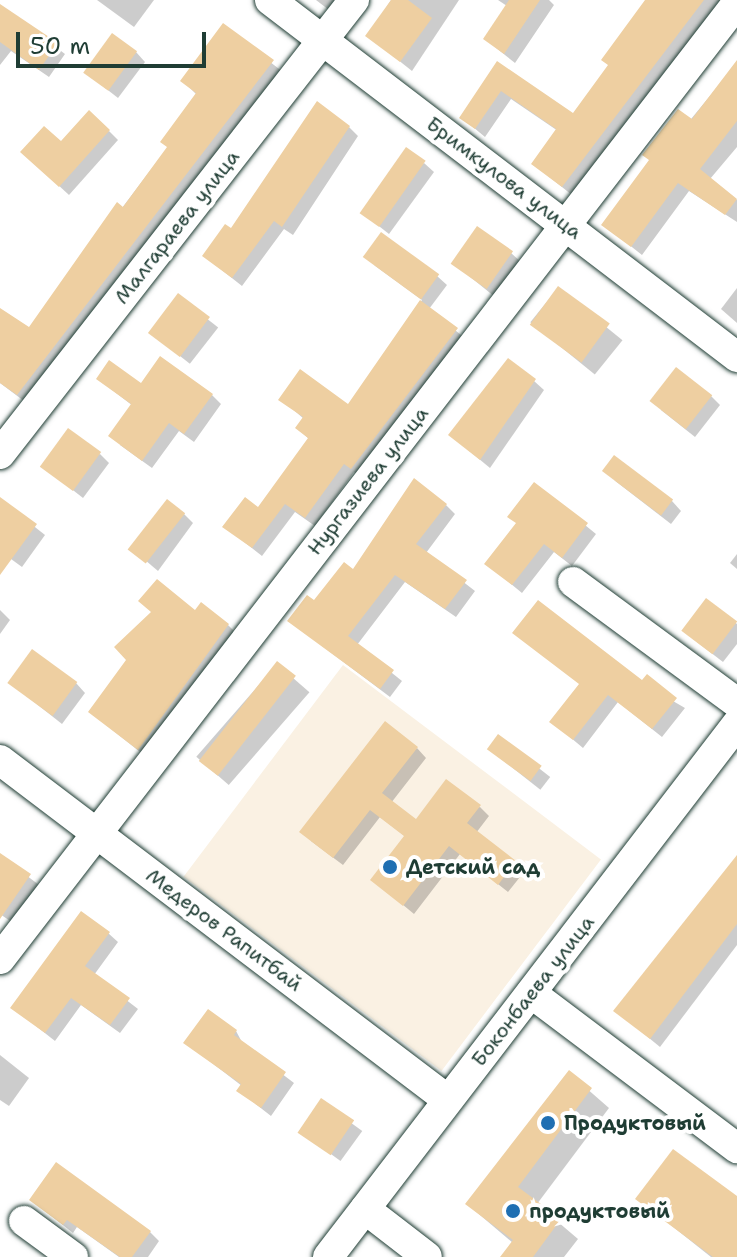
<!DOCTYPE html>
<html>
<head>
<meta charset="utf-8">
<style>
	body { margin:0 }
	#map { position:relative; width:737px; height:1257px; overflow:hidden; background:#fff; font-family:"Shantell Sans",sans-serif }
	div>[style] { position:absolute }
	.built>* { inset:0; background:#faf1e3; transform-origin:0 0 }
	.shadow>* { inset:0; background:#0003; transform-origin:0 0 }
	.building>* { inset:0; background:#eecfa1; transform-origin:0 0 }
	.roads { filter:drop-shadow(0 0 2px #1f3d34) drop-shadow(0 0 2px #1f3d34) }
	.minor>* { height:30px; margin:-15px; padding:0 15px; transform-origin:15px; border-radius:15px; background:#fff }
	.dots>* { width:22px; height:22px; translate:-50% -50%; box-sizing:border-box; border:4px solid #fff; border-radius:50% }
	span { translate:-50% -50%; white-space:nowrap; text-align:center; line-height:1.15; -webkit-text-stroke:8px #fff; paint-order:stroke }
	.street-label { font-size:20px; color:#1f3d34 }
	.poi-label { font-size:20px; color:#1f3d34; font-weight:700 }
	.left { translate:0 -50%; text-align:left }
	.scale { position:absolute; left:16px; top:32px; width:190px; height:36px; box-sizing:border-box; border:4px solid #1f3d34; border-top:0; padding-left:10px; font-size:24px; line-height:28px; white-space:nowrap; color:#1f3d34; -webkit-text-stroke:6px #fff; paint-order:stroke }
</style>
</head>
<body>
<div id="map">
	<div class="built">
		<div style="left:343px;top:665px;width:323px;height:265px;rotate:37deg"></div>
	</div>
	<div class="shadow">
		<div style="clip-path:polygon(97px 0,154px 0,134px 27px)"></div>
		<div style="clip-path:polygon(316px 0,336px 0,329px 10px)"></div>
		<div style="clip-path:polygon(391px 0,459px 0,412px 71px,368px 36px)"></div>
		<div style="clip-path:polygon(498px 0,549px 0,554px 5px,515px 63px,485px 39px,507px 6px)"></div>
		<div style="clip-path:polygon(646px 0,722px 0,572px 195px,533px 164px,558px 131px,511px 99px,485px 137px,461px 117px,498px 64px,573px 116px,610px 66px)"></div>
		<div style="clip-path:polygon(0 5px,65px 54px,49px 77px,11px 51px,0 65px)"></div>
		<div style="clip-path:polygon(224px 26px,283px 72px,28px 404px,0 383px,0 311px,30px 330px,168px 147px,197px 95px,183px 81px)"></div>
		<div style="clip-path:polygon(136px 52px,145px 62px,118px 98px,86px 73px)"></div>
		<div style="clip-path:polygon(737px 63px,737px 147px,710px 179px,737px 200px,737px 222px,689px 191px,642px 255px,604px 225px)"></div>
		<div style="clip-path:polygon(349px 127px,358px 136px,293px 235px,284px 229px,242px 286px,204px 256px)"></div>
		<div style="clip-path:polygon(109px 131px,118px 140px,69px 195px,32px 161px)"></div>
		<div style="clip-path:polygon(424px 163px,434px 172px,389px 234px,361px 212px)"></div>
		<div style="clip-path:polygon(511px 253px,521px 262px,495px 297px,453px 263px)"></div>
		<div style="clip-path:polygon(374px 265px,437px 276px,447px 285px,429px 309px,466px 339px,361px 477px,354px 472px,315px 526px,295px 512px,262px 556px,225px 527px,259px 509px,309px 439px,297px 428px,304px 419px,281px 399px,348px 407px,422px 300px)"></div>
		<div style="left:558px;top:288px;width:83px;height:44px;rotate:39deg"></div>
		<div style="clip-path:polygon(737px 288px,737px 323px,721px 309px)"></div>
		<div style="left:178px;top:296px;width:51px;height:46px;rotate:38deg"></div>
		<div style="clip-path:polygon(98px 379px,212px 395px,221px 404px,194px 442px,179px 431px,152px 468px,120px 445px,133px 406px)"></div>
		<div style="clip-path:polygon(534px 381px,544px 390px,490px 468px,450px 435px)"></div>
		<div style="clip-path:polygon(711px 396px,720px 405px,695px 437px,661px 410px)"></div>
		<div style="clip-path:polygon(100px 454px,109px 463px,83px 498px,42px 466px)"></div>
		<div style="clip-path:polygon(614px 480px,672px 501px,681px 511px,671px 524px)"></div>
		<div style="clip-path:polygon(535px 484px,596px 534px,572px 566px,554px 552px,522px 593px,487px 564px,518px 524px)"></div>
		<div style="clip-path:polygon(6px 504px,45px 535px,22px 567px,0 551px,0 513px)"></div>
		<div style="clip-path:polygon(446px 505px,455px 514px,426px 553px,475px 591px,456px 617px,405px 582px,357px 645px,402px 681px,390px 697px,289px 621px)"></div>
		<div style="clip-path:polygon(184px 514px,193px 523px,158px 571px,132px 549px)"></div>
		<div style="clip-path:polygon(737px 554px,737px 569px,730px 563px)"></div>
		<div style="clip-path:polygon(707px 600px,737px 624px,737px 644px,723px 662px,693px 639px)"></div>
		<div style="clip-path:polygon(0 610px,10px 620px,0 634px)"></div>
		<div style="clip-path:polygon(195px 613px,228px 625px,239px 636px,150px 760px,90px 712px)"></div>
		<div style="left:277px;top:664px;width:43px;height:123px;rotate:41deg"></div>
		<div style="clip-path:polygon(10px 683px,76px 683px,85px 693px,62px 724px)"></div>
		<div style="clip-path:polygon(642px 683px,685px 708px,662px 737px,618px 702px,583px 748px,552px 722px,580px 685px)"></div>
		<div style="left:499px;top:737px;width:65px;height:16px;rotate:38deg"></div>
		<div style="clip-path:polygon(417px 748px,426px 758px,391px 803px,416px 821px,480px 807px,489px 816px,476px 833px,524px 872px,508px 892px,460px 854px,414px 914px,373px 880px,406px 837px,380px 817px,343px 865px,311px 841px)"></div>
		<div style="clip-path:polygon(0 855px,39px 885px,13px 923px,0 914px)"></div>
		<div style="clip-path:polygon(737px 858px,737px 945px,660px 1047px,616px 1011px)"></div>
		<div style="clip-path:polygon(108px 933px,118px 942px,94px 975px,138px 1009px,120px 1033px,81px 1005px,55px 1041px,13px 1008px)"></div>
		<div style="clip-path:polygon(236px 1031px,243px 1044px,294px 1083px,271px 1116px,239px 1091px,242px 1086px,186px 1043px)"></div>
		<div style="clip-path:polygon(0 1055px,29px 1078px,9px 1106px,0 1100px)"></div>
		<div style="clip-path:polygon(569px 1073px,609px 1108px,537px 1204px,578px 1239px,564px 1257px,503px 1257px,513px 1243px,467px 1204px)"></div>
		<div style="left:321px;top:1101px;width:51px;height:37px;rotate:36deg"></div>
		<div style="clip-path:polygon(638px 1199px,737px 1199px,737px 1257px,711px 1257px)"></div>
		<div style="clip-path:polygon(31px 1200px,150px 1232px,159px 1241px,148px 1257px,119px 1257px,77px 1227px,73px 1233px)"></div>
	</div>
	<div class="building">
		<div style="clip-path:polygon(391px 0,408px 0,432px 18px,400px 62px,365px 36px)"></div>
		<div style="clip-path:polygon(509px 0,540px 0,504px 54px,483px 39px)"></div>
		<div style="clip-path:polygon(645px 0,704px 0,562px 187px,531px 164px,556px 129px,501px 91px,475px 129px,459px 118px,497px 61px,573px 113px,608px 65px,601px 60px)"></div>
		<div style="clip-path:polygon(0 4px,58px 43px,39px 70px,0 42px)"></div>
		<div style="clip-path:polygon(223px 23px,274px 60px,17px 395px,0 383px,0 308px,29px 327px,117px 202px,123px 207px,167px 147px,160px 142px,196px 93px,180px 81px)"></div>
		<div style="left:112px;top:33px;width:31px;height:49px;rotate:36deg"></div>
		<div style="clip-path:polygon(737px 60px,737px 121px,700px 169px,737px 199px,725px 215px,678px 183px,631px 247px,601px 225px,649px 160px,642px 155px,678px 109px,692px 119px)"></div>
		<div style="clip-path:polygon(317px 101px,350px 126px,282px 227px,274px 221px,232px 278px,202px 256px,225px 224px,231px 228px)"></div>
		<div style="clip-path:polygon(89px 110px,110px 130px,59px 187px,20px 152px,44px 126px,61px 141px)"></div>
		<div style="left:406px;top:147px;width:24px;height:81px;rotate:35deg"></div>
		<div style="left:477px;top:226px;width:44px;height:46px;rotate:35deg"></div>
		<div style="left:381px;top:232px;width:72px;height:31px;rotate:36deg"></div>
		<div style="left:558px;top:286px;width:64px;height:48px;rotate:36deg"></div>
		<div style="left:178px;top:293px;width:40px;height:50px;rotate:37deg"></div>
		<div style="clip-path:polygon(420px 300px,458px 328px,351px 469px,344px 464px,305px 518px,285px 504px,252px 548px,222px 527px,245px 497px,258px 507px,308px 438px,295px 428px,303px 417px,278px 400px,300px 369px,348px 404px)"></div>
		<div style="clip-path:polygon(160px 356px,213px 394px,184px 434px,169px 423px,142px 461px,108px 436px,131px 404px,96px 379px,109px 360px,141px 383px)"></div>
		<div style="clip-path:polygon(508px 358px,536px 379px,480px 460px,448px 435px)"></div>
		<div style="left:676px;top:367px;width:46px;height:43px;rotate:38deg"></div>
		<div style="left:68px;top:428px;width:41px;height:48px;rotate:36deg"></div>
		<div style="left:614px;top:455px;width:74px;height:20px;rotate:37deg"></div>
		<div style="clip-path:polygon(414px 478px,447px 504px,416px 544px,467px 580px,445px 609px,395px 575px,348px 636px,394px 670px,380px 689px,287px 621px,307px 595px,314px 600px,344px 562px,353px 569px)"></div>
		<div style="clip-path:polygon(534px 482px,588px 523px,562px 558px,544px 544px,512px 585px,484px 564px,516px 523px,507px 517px)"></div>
		<div style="clip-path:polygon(0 497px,37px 524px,0 575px)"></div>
		<div style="left:167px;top:499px;width:23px;height:64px;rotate:38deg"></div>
		<div style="clip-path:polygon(157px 579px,195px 610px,201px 602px,229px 624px,138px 750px,88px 712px,126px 660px,114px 647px,151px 612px,138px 601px)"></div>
		<div style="left:706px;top:598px;width:39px;height:41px;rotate:37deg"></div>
		<div style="clip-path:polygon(538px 600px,642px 680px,647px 674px,677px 698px,652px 729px,608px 695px,573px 740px,549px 722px,579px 684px,512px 633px)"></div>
		<div style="left:32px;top:649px;width:56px;height:42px;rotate:36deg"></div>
		<div style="left:277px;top:661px;width:24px;height:127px;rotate:38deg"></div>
		<div style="clip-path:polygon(385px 721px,418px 747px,382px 793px,416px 819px,446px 779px,481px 805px,467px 823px,516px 861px,498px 885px,449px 846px,403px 906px,370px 880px,404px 836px,370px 810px,333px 858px,299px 832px)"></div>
		<div style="left:498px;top:734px;width:54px;height:19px;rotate:36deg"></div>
		<div style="clip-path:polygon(0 853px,31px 874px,0 919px)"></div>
		<div style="clip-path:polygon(737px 855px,737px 924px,650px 1039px,613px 1011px)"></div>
		<div style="clip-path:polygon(81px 911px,110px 932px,85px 966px,130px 998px,110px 1025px,71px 998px,45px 1033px,10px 1008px)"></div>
		<div style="clip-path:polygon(208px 1009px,237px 1030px,234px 1035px,286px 1072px,261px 1108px,236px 1091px,241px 1084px,183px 1043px)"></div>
		<div style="clip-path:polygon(569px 1070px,592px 1088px,518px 1187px,561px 1219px,533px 1257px,500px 1257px,513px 1240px,465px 1204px)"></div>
		<div style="left:321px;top:1098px;width:40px;height:42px;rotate:34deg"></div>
		<div style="clip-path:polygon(673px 1149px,737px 1196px,737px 1257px,713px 1257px,635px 1199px)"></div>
		<div style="clip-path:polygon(56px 1162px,151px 1231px,132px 1257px,120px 1257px,67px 1220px,63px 1225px,29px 1200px)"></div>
	</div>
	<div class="roads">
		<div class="minor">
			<div style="left:270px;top:0;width:588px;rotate:37.4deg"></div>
			<div style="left:0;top:454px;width:576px;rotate:-52.06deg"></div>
			<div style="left:573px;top:582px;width:204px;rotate:36.4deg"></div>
			<div style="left:0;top:760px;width:562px;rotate:37.2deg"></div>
			<div style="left:0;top:959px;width:1207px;rotate:-52.37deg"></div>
			<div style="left:531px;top:993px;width:258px;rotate:37deg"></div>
			<div style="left:365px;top:1209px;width:78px;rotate:37.7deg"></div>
			<div style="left:24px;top:1221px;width:61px;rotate:36.3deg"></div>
			<div style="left:328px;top:1257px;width:672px;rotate:-52.5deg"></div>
		</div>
	</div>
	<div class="dots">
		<div style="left:390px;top:867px;background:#1f6fb2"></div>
		<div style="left:548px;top:1123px;background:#1f6fb2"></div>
		<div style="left:513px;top:1211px;background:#1f6fb2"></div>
	</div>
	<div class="street-label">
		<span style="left:504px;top:178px;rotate:37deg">Бримкулова улица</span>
		<span style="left:177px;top:227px;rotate:-52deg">Малгараева улица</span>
		<span style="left:368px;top:481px;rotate:-52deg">Нургазиева улица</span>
		<span style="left:224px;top:930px;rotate:37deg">Медеров Рапитбай</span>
		<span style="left:533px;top:991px;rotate:-52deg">Боконбаева улица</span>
	</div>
	<div class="poi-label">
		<span class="left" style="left:406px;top:867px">Детский сад</span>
		<span class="left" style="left:564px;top:1123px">Продуктовый</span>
		<span class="left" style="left:529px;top:1211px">продуктовый</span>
	</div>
	<div class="scale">50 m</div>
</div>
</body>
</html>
